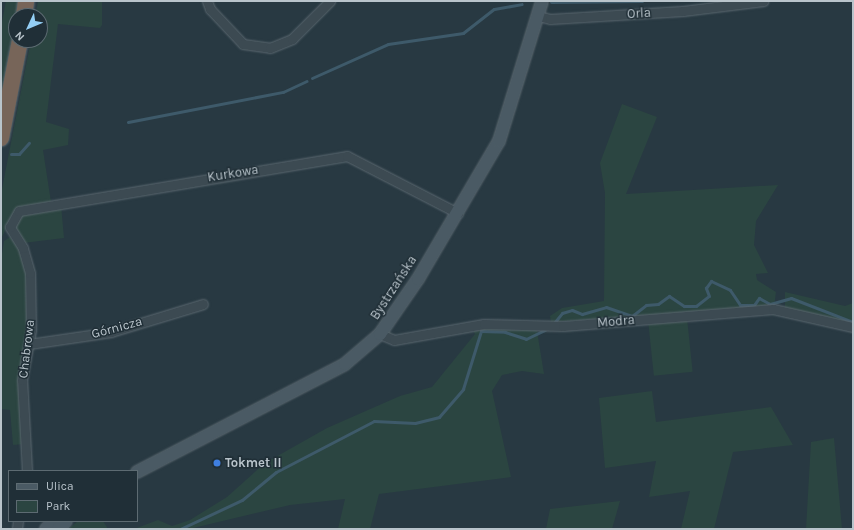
<!DOCTYPE html>
<html>
<head>
<meta charset="utf-8">
<style>
	body { margin:0 }
	#map { position:relative; width:854px; height:530px; overflow:hidden; background:#283942; font-family:Karla,sans-serif }
	div>[style] { position:absolute }
	.green>* { inset:0; background:#2b4541; transform-origin:0 0 }
	.stream>* { height:3px; margin:-1.5px; padding:0 1.5px; transform-origin:1.5px; border-radius:1.5px; background:#3e5a6a }
	.roads { filter:drop-shadow(0 0 1px #5a676f) drop-shadow(0 0 1px #5a676f) }
	.street>* { height:9px; margin:-4.5px; padding:0 4.5px; transform-origin:4.5px; border-radius:4.5px; background:#3c4a52 }
	.secondary>* { height:12px; margin:-6px; padding:0 6px; transform-origin:6px; border-radius:6px; background:#4a5a64 }
	.highway>* { height:16px; margin:-8px; padding:0 8px; transform-origin:8px; border-radius:8px; background:#776559 }
	.dots>* { width:11px; height:11px; translate:-50% -50%; box-sizing:border-box; border:2px solid #202f37; border-radius:50% }
	span { translate:-50% -50%; white-space:nowrap; text-align:center; line-height:1.15; -webkit-text-stroke:3px #202f37; paint-order:stroke }
	.street-label { font-size:13px; color:#b9c4cb }
	.poi-label { font-size:13px; color:#b9c4cb; font-weight:700 }
	.left { translate:0 -50%; text-align:left }
	.frame { position:absolute; inset:0; border:2px solid #b9c4cb; pointer-events:none }
	.legend { position:absolute; left:8px; top:470px; width:130px; height:52px; box-sizing:border-box; background:#202f37; border:1px solid #5d6b72; margin:0; padding:5px 7px; list-style:none; font-size:12px; color:#b9c4cb }
	.legend li { display:flex; align-items:center; gap:8px; height:20px }
	.legend b { width:20px; border:1px solid #5d6b72 }
	.north { position:absolute; left:8px; top:8px; width:40px; height:40px; box-sizing:border-box; background:#202f37; border:1px solid #5d6b72; border-radius:50%; rotate:226deg; font-size:11px; font-weight:700; line-height:16px; text-align:center; color:#b9c4cb }
	.north::after { content:''; display:block; margin:auto; width:14px; height:18px; background:#94cff5; clip-path:polygon(50% 0,100% 100%,50% 72%,0 100%) }
</style>
</head>
<body>
<div id="map">
	<div class="green">
		<div style="clip-path:polygon(6px 1px,20px 1px,1px 109px,1px 27px)"></div>
		<div style="clip-path:polygon(38px 1px,102px 1px,102px 25px,100px 28px,58px 24px,46px 122px,69px 129px,68px 145px,43px 150px,51px 202px,15px 210px,1px 239px,1px 194px,31px 40px,40px 40px,40px 16px,35px 16px)"></div>
		<div style="clip-path:polygon(622px 104px,657px 117px,626px 194px,778px 185px,756px 221px,754px 245px,768px 273px,756px 274px,757px 280px,776px 292px,774px 307px,551px 322px,550px 316px,562px 308px,604px 301px,605px 193px,600px 163px)"></div>
		<div style="clip-path:polygon(61px 205px,64px 238px,23px 243px,19px 240px,14px 224px,19px 215px)"></div>
		<div style="clip-path:polygon(10px 237px,21px 250px,29px 285px,23px 444px,13px 445px,10px 410px,1px 409px,1px 260px,4px 241px)"></div>
		<div style="clip-path:polygon(785px 292px,845px 306px,853px 303px,853px 325px,785px 308px)"></div>
		<div style="left:687px;top:318px;width:54px;height:39px;rotate:84deg"></div>
		<div style="clip-path:polygon(536px 325px,544px 374px,522px 371px,502px 375px,492px 391px,511px 477px,379px 494px,370px 529px,338px 529px,345px 499px,290px 505px,189px 529px,134px 529px,158px 520px,172px 526px,190px 520px,227px 497px,265px 463px,327px 428px,400px 396px,432px 387px,475px 334px,472px 328px)"></div>
		<div style="clip-path:polygon(652px 391px,656px 422px,771px 407px,793px 445px,733px 452px,714px 529px,681px 529px,690px 491px,649px 497px,656px 461px,605px 468px,599px 398px)"></div>
		<div style="clip-path:polygon(834px 438px,842px 529px,806px 529px,811px 442px)"></div>
		<div style="clip-path:polygon(620px 501px,612px 529px,546px 529px,550px 509px)"></div>
		<div style="clip-path:polygon(78px 521px,103px 521px,108px 529px,68px 529px)"></div>
	</div>
	<div class="stream">
		<div style="left:551px;top:2px;width:91px;rotate:-0.6deg"></div>
		<div style="left:312px;top:78px;width:83px;rotate:-24.1deg"></div>
		<div style="left:388px;top:44px;width:76px;rotate:-8.3deg"></div>
		<div style="left:463px;top:33px;width:39px;rotate:-38deg"></div>
		<div style="left:494px;top:9px;width:28px;rotate:-10deg"></div>
		<div style="left:128px;top:122px;width:158px;rotate:-11deg"></div>
		<div style="left:283px;top:92px;width:26px;rotate:-25deg"></div>
		<div style="left:11px;top:154px;width:8px"></div>
		<div style="left:19px;top:154px;width:15px;rotate:-48deg"></div>
		<div style="left:554px;top:323px;width:13px;rotate:-51deg"></div>
		<div style="left:562px;top:313px;width:10px;rotate:-17deg"></div>
		<div style="left:572px;top:310px;width:11px;rotate:22deg"></div>
		<div style="left:582px;top:314px;width:25px;rotate:-16deg"></div>
		<div style="left:606px;top:307px;width:28px;rotate:19deg"></div>
		<div style="left:632px;top:316px;width:18px;rotate:-38deg"></div>
		<div style="left:646px;top:305px;width:12px;rotate:-5deg"></div>
		<div style="left:658px;top:304px;width:14px;rotate:-36deg"></div>
		<div style="left:669px;top:296px;width:18px;rotate:34deg"></div>
		<div style="left:684px;top:306px;width:12px"></div>
		<div style="left:696px;top:306px;width:16px;rotate:-38deg"></div>
		<div style="left:709px;top:296px;width:9px;rotate:-111deg"></div>
		<div style="left:706px;top:288px;width:9px;rotate:-54deg"></div>
		<div style="left:711px;top:281px;width:21px;rotate:25deg"></div>
		<div style="left:730px;top:290px;width:18px;rotate:56deg"></div>
		<div style="left:740px;top:305px;width:14px"></div>
		<div style="left:754px;top:305px;width:9px;rotate:-54deg"></div>
		<div style="left:759px;top:298px;width:13px;rotate:29deg"></div>
		<div style="left:770px;top:304px;width:22px;rotate:-16deg"></div>
		<div style="left:791px;top:298px;width:66px;rotate:21.2deg"></div>
		<div style="left:180px;top:529px;width:68px;rotate:-25.1deg"></div>
		<div style="left:242px;top:500px;width:44px;rotate:-39.5deg"></div>
		<div style="left:276px;top:472px;width:110px;rotate:-27.5deg"></div>
		<div style="left:374px;top:421px;width:41px;rotate:2.8deg"></div>
		<div style="left:415px;top:423px;width:25px;rotate:-14deg"></div>
		<div style="left:439px;top:417px;width:37px;rotate:-49deg"></div>
		<div style="left:463px;top:389px;width:61px;rotate:-72.8deg"></div>
		<div style="left:481px;top:331px;width:24px;rotate:2deg"></div>
		<div style="left:505px;top:332px;width:22px;rotate:18deg"></div>
		<div style="left:526px;top:339px;width:25px;rotate:-26deg"></div>
	</div>
	<div class="roads">
		<div class="street">
			<div style="left:207px;top:1px;width:9px;rotate:69deg"></div>
			<div style="left:210px;top:9px;width:48px;rotate:46.7deg"></div>
			<div style="left:243px;top:44px;width:27px;rotate:8deg"></div>
			<div style="left:270px;top:48px;width:24px;rotate:-22deg"></div>
			<div style="left:292px;top:39px;width:54px;rotate:-45deg"></div>
			<div style="left:538px;top:16px;width:12px;rotate:14deg"></div>
			<div style="left:550px;top:19px;width:133px;rotate:-3.4deg"></div>
			<div style="left:683px;top:11px;width:81px;rotate:-7.1deg"></div>
			<div style="left:380px;top:334px;width:15px;rotate:23deg"></div>
			<div style="left:394px;top:340px;width:91px;rotate:-10.1deg"></div>
			<div style="left:484px;top:324px;width:79px;rotate:1.5deg"></div>
			<div style="left:563px;top:326px;width:211px;rotate:-4.6deg"></div>
			<div style="left:773px;top:309px;width:82px;rotate:12.7deg"></div>
			<div style="left:29px;top:344px;width:83px;rotate:-8.3deg"></div>
			<div style="left:111px;top:332px;width:96px;rotate:-16.9deg"></div>
			<div style="left:27px;top:471px;width:91px;rotate:-93.1deg"></div>
			<div style="left:22px;top:380px;width:51px;rotate:-79.8deg"></div>
			<div style="left:31px;top:330px;width:57px;rotate:-91deg"></div>
			<div style="left:30px;top:273px;width:26px;rotate:-106deg"></div>
			<div style="left:23px;top:248px;width:25px;rotate:-122deg"></div>
			<div style="left:10px;top:227px;width:18px;rotate:-61deg"></div>
			<div style="left:19px;top:211px;width:333px;rotate:-9.5deg"></div>
			<div style="left:347px;top:156px;width:125px;rotate:27.2deg"></div>
			<div style="left:17px;top:529px;width:8px;rotate:-83deg"></div>
		</div>
		<div class="secondary">
			<div style="left:137px;top:472px;width:234px;rotate:-27.4deg"></div>
			<div style="left:345px;top:364px;width:46px;rotate:-40.6deg"></div>
			<div style="left:380px;top:334px;width:67px;rotate:-55.4deg"></div>
			<div style="left:418px;top:279px;width:160px;rotate:-59.6deg"></div>
			<div style="left:499px;top:141px;width:146px;rotate:-72.9deg"></div>
			<div style="left:46px;top:529px;width:11px;rotate:-45deg"></div>
			<div style="left:58px;top:529px;width:11px;rotate:-45deg"></div>
		</div>
		<div class="highway">
			<div style="left:24px;top:16px;width:15px;rotate:-82deg"></div>
			<div style="left:1px;top:138px;width:100px;rotate:-79deg"></div>
		</div>
	</div>
	<div class="dots">
		<div style="left:217px;top:463px;background:#3f7fe0"></div>
	</div>
	<div class="street-label">
		<span style="left:639px;top:14px;rotate:-4deg">Orla</span>
		<span style="left:233px;top:174px;rotate:-9deg">Kurkowa</span>
		<span style="left:394px;top:288px;rotate:-57deg">Bystrzańska</span>
		<span style="left:616px;top:322px;rotate:-5deg">Modra</span>
		<span style="left:117px;top:328px;rotate:-15deg">Górnicza</span>
		<span style="left:27px;top:349px;rotate:-83deg">Chabrowa</span>
	</div>
	<div class="poi-label">
		<span class="left" style="left:225px;top:463px">Tokmet II</span>
	</div>
	<div class="frame"></div>
	<ul class="legend">
	<li><b style="height:5px;background:#4a5a64"></b>Ulica</li>
	<li><b style="height:11px;background:#2b4541"></b>Park</li>
	</ul>
	<div class="north">N</div>
</div>
</body>
</html>
